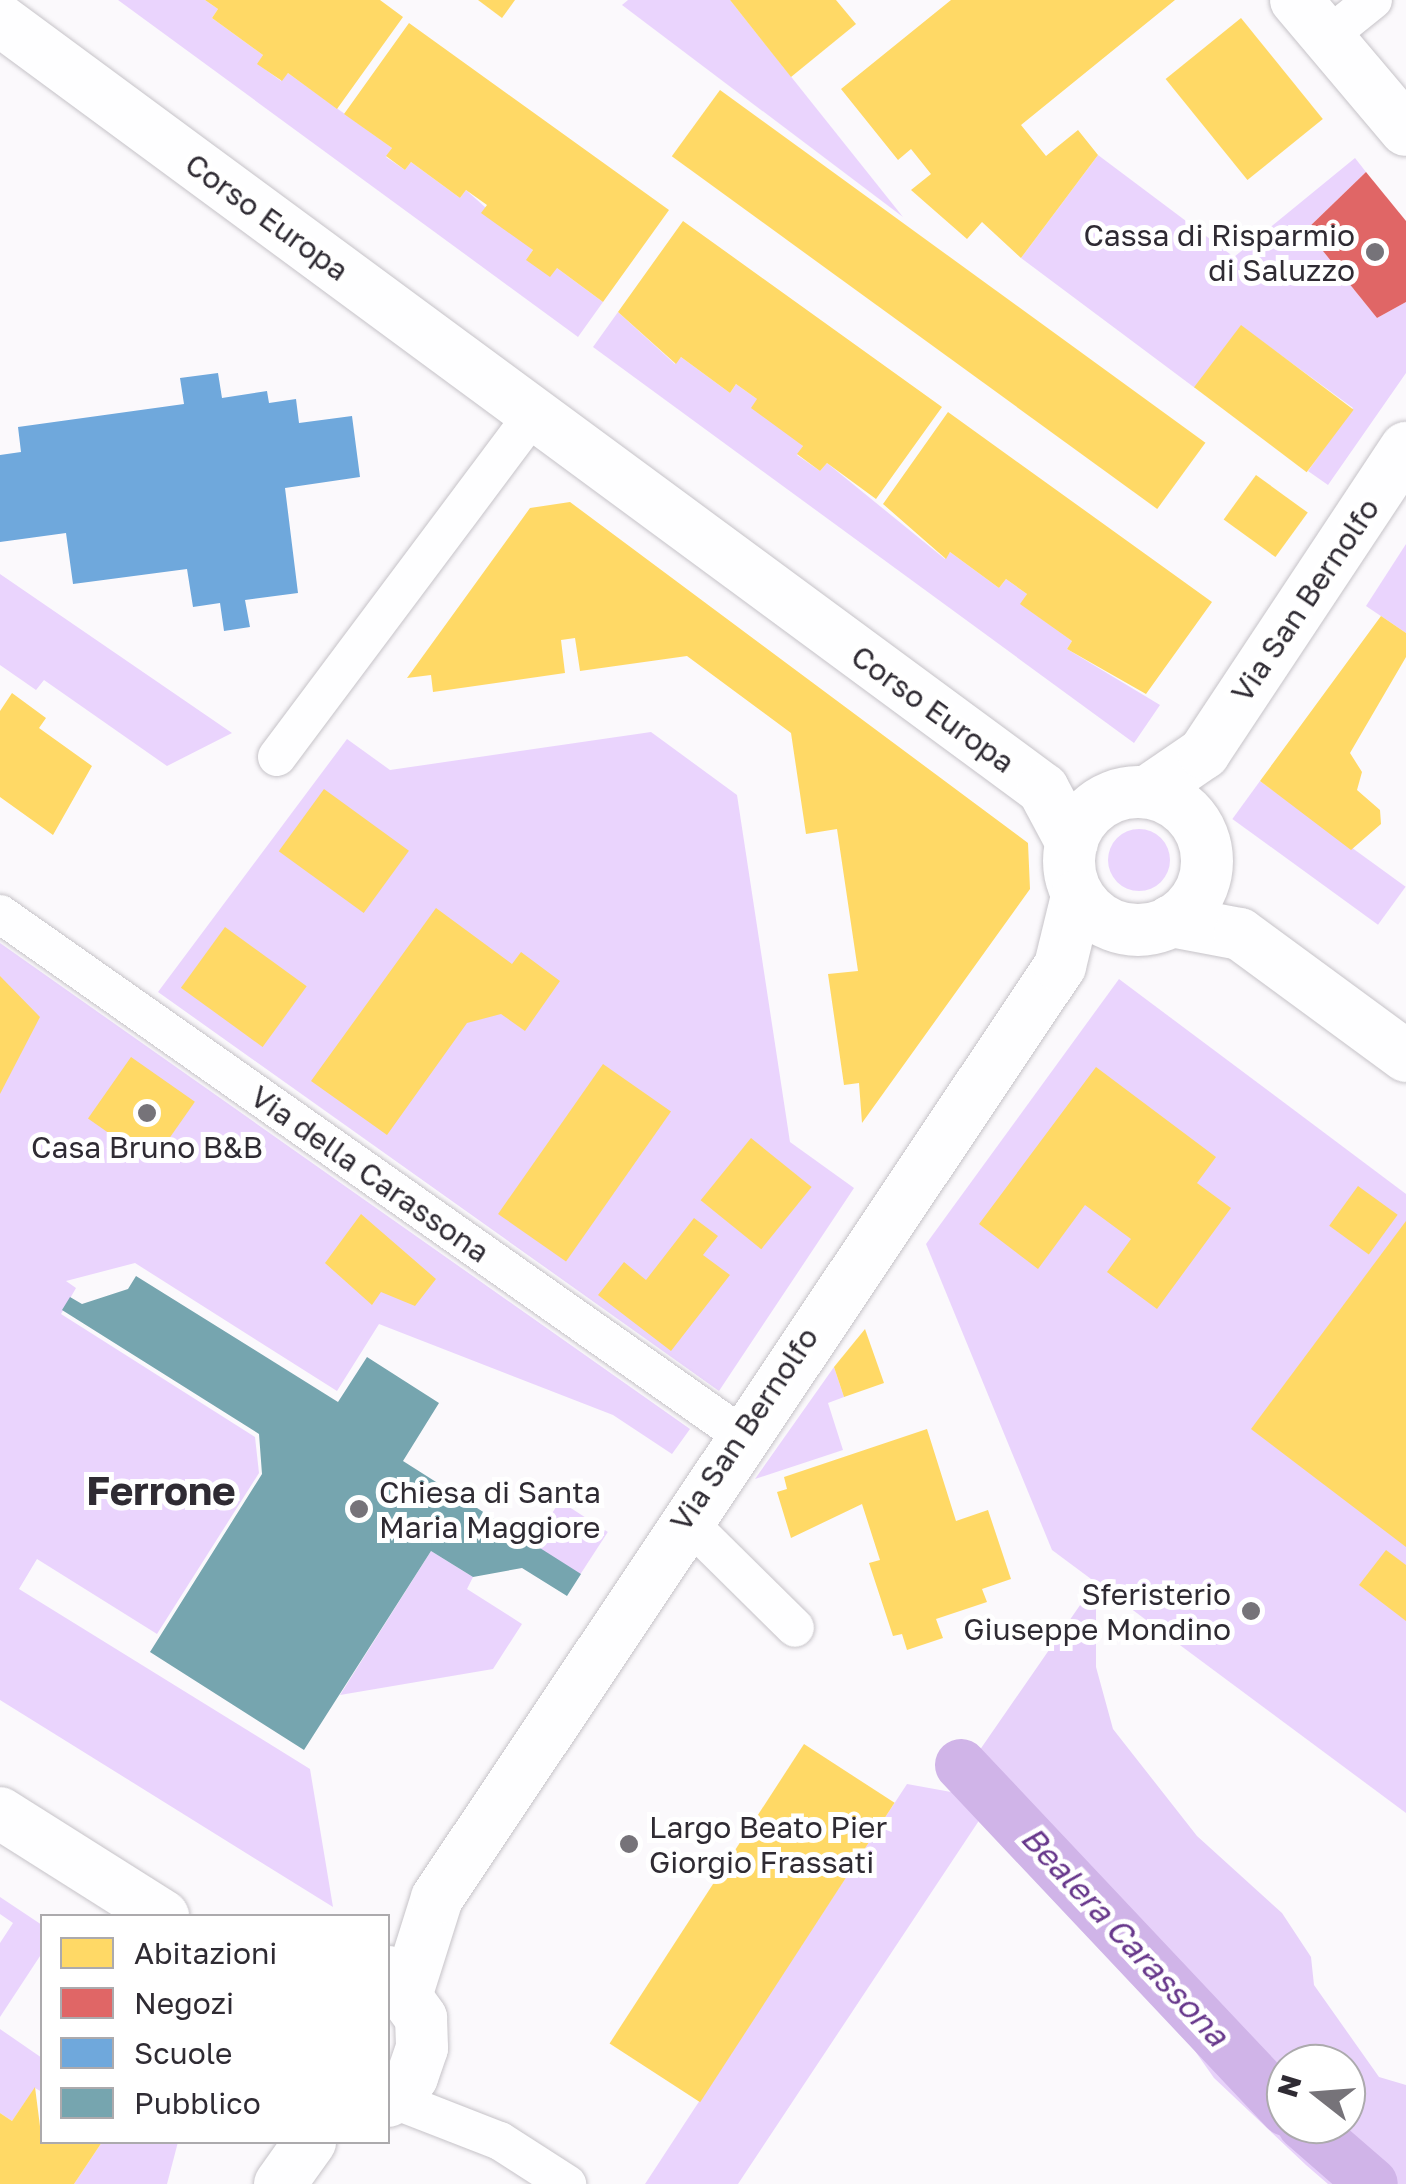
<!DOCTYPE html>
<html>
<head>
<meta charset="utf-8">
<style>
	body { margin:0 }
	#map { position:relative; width:1406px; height:2184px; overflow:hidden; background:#fbf9fc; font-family:"Golos Text",sans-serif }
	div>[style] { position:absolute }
	.green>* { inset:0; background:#ead4fd; transform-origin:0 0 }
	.round { border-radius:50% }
	.forest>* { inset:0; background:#e7d1fa }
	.homes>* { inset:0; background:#ffd966; transform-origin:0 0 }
	.shops>* { inset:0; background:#e06666 }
	.schools>* { inset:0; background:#6fa8dc }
	.public>* { inset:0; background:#76a5af }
	.canal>* { height:52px; margin:-26px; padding:0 26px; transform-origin:26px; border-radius:26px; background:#d0b4e8 }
	.roads { filter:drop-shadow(0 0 2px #c6c3c8) drop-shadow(0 0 2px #c6c3c8) }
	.street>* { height:38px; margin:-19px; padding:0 19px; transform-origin:19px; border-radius:19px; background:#fefeff }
	.secondary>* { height:52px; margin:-26px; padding:0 26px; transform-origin:26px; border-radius:26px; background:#fefeff }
	.secondary>.ring { margin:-26px; padding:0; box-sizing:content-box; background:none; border:52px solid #fefeff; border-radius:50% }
	.dots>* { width:28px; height:28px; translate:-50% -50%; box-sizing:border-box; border:5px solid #fff; border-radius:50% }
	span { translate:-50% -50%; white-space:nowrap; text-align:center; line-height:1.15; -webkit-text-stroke:10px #fff; paint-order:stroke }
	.street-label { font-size:30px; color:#2f2b33 }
	.poi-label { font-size:30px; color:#2f2b33 }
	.right { translate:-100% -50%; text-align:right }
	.left { translate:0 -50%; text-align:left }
	.water-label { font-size:32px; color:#67378b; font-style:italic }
	.district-label { font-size:40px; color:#2f2b33; font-weight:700 }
	.legend { position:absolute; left:40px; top:1914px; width:350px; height:230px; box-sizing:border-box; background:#fff; border:2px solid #acaaad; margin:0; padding:12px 18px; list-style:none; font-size:30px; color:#2f2b33 }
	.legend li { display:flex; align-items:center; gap:20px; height:50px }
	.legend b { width:50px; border:2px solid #acaaad }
	.north { position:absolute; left:1266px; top:2044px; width:100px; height:100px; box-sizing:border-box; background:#fff; border:2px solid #acaaad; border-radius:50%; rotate:287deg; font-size:28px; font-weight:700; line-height:40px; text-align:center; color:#2f2b33 }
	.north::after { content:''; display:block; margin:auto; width:35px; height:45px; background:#767379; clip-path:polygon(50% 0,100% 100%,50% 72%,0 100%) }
</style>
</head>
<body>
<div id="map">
	<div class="green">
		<div style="clip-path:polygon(118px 0,205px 0,218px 9px,212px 18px,263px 55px,258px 64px,281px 81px,288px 73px,392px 148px,386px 157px,405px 170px,411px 162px,460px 198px,466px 190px,533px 250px,527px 259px,557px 268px,603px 302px,578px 337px)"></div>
		<div style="clip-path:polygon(628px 0,730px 0,903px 217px,622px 5px)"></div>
		<div style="clip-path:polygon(1098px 155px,1234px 257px,1355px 158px,1366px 172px,1306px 230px,1377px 318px,1406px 302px,1406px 373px,1328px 485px,1308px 471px,1353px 408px,1241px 326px,1195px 388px,1021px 258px)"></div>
		<div style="clip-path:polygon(618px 312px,675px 364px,681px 357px,730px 393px,736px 384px,757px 399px,803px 446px,797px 455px,820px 471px,827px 463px,945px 559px,950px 552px,999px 588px,1006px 579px,1027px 594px,1021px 604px,1072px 641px,1067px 649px,1160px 705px,1134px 743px,593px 347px)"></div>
		<div style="clip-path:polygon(1406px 544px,1406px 633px,1366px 606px)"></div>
		<div style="clip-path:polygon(0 574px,232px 733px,167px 766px,44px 680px,36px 690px,0 665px)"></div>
		<div style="clip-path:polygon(651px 732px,737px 795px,790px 1142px,854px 1188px,719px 1391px,158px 992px,347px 739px,390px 770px)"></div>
		<div style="left:1260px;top:781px;width:180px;height:47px;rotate:36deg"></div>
		<div class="round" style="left:1108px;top:829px;width:62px;height:62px"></div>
		<div style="clip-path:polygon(0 943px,690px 1429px,672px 1454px,613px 1415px,379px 1324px,337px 1391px,135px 1263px,66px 1281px,76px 1288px,61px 1314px,255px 1437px,259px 1473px,157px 1634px,37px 1559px,19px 1589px,310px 1769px,333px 1907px,0 1700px)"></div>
		<div style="clip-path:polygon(1119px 979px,1406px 1194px,1406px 1813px,1052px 1550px,926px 1244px)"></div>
		<div style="clip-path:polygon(834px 1367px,844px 1397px,828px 1403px,843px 1450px,755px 1479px)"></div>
		<div style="left:560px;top:1501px;width:57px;height:51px;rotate:33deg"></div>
		<div style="clip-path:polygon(431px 1551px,473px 1577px,467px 1589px,522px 1624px,493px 1669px,340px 1695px)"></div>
		<div style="clip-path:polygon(957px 1783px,984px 1813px,738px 2184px,645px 2184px,907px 1784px,951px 1792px)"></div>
		<div style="clip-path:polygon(0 1897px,42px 1925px,42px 1953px,0 2017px,0 1943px,13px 1923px,0 1914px)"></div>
		<div style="clip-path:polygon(0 2029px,42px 2058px,42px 2092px,35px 2088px,12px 2121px,0 2113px)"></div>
		<div style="clip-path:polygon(102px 2142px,178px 2142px,167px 2184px,74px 2184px)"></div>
	</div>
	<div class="forest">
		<div style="clip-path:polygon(evenodd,1096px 1582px,1096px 1667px,1113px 1729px,1197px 1836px,1282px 1913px,1311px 1957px,1314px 1985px,1379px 2077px,1406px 2085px,1406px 2184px,1328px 2184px,1306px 2165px,1214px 2078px,1143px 1977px,957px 1783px,1096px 1582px,1286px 2064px,1346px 2064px,1346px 2124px,1286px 2124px,1286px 2064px)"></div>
	</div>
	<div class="homes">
		<div style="clip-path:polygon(205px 0,380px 0,403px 17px,337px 109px,288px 73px,282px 81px,257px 64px,263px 55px,212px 18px,218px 9px)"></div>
		<div style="clip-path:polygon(478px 0,515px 0,502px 18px)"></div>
		<div style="clip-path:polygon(730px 0,836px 0,856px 24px,791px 77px)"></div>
		<div style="clip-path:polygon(951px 0,1175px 0,1021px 125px,1046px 156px,1078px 130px,1098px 155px,1021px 258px,982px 222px,967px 239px,911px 190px,931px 174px,911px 149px,898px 160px,841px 89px)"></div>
		<div style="left:1241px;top:18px;width:130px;height:97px;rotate:51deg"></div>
		<div style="clip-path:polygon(409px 23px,669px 210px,603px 302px,557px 268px,550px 277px,526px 260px,533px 250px,481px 213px,487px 205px,466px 190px,460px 198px,411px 162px,405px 170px,386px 156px,392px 148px,344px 114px)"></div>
		<div style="left:720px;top:90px;width:600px;height:82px;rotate:36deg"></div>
		<div style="clip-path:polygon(683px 221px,942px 407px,876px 499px,827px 463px,820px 471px,797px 454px,803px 446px,751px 408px,757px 399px,736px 384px,730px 393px,681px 357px,676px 364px,618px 312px)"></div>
		<div style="left:1241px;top:325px;width:141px;height:78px;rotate:37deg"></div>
		<div style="clip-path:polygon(948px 412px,1212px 602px,1146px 694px,1067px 649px,1072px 641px,1020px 604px,1027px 594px,1006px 579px,999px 588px,950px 552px,946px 559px,883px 504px)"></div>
		<div style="left:1256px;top:475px;width:64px;height:55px;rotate:36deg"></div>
		<div style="clip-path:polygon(570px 502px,1028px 843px,1030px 889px,862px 1123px,859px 1083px,844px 1085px,828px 974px,858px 971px,837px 829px,806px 834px,791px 733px,687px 656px,580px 671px,575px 638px,561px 640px,565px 673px,433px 692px,431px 675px,407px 678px,530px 508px)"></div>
		<div style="clip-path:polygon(1381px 616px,1406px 633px,1406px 657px,1350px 753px,1362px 772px,1357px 790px,1380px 810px,1381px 824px,1351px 850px,1260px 781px)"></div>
		<div style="clip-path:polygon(12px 693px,46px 718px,39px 728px,92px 766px,53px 835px,0 797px,0 711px)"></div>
		<div style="left:324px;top:789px;width:105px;height:77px;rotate:36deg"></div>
		<div style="clip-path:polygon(436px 908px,512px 964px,521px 952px,560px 981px,525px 1031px,501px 1014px,467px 1023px,387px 1135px,311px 1081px)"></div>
		<div style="left:225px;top:927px;width:101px;height:75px;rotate:36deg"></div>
		<div style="clip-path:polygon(0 976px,40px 1017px,0 1094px)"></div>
		<div style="left:131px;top:1057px;width:78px;height:75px;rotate:35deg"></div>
		<div style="left:603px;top:1064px;width:83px;height:183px;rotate:35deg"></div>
		<div style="clip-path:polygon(1096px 1067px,1216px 1157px,1197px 1183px,1231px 1208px,1157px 1309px,1107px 1272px,1131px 1239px,1085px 1205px,1038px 1269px,979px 1224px)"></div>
		<div style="left:751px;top:1138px;width:78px;height:80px;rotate:39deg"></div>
		<div style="left:1358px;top:1186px;width:49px;height:49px;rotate:36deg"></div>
		<div style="clip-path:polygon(361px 1214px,436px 1279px,415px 1306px,381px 1292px,372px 1305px,325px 1263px)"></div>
		<div style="clip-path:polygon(694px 1218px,718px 1236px,703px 1255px,730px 1275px,671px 1351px,598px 1295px,624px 1262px,646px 1280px)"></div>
		<div style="clip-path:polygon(1406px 1221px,1406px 1547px,1251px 1429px)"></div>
		<div style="clip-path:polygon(865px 1329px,884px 1383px,844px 1397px,834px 1367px)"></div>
		<div style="clip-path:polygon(927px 1429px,956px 1521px,988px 1510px,1011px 1579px,982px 1589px,987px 1602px,936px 1619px,943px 1638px,907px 1650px,902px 1634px,893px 1636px,869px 1563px,880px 1560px,862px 1504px,791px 1538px,777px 1492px,787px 1489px,784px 1477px)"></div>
		<div style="clip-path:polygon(1386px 1550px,1406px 1565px,1406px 1621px,1359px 1585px)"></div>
		<div style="left:804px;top:1744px;width:108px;height:357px;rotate:33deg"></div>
		<div style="clip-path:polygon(35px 2087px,42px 2142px,102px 2142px,74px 2184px,0 2184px,0 2113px,12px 2121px)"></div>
	</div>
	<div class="shops">
		<div style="clip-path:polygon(1366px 172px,1406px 221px,1406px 302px,1377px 318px,1306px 230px)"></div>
	</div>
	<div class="schools">
		<div style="clip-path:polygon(218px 373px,222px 398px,267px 391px,269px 403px,296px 399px,299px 423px,352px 416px,360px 477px,285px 488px,298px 593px,245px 600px,250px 627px,224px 631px,220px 603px,193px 607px,187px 569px,73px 584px,66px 533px,0 542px,0 455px,21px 452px,18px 427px,184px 404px,180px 378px)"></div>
	</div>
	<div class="public">
		<div style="clip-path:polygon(136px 1276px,338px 1402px,367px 1357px,439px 1403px,403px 1461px,581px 1574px,567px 1596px,522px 1568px,473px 1577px,431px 1551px,304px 1750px,150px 1652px,262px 1474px,259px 1434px,62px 1310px,70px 1297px,82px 1304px,128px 1289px)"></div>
	</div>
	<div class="canal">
		<div style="left:961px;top:1765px;width:474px;rotate:46.7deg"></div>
		<div style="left:1303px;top:2124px;width:91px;rotate:41deg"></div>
	</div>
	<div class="roads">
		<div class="street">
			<div style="left:1327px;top:37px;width:59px;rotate:-38.8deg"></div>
			<div style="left:277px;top:757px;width:429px;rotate:-53.2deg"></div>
			<div style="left:0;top:914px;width:904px;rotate:35.1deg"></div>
			<div style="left:684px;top:1518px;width:156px;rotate:44.7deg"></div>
			<div style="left:392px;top:2099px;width:116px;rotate:21.3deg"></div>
			<div style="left:500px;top:2141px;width:80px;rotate:32.7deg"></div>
		</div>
		<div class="secondary">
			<div style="left:1296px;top:0;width:170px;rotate:49.8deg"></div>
			<div style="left:0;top:20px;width:1296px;rotate:36.4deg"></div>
			<div style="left:1043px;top:789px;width:61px;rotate:61.8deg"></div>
			<div style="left:1147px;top:792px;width:69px;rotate:-34.4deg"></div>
			<div style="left:1204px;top:753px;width:366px;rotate:-56.5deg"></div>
			<div class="ring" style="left:1069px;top:792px;width:86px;height:86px"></div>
			<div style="left:1171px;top:921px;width:70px;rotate:10.7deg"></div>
			<div style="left:1240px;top:934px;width:206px;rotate:36.3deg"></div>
			<div style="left:0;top:1813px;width:193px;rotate:32.3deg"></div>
			<div style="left:388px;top:1972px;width:57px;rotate:54.3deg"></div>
			<div style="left:421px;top:2018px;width:30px;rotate:88deg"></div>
			<div style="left:422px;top:2048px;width:31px;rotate:109deg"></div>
			<div style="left:412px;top:2077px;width:34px;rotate:135deg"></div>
			<div style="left:408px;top:1990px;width:96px;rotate:-72.5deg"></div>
			<div style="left:437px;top:1898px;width:1121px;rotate:-56.24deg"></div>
			<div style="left:1060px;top:966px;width:72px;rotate:-76.3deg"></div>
			<div style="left:280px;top:2184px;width:52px;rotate:-54.5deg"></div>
		</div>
	</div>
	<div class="dots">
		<div style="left:1375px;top:252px;background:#767379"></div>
		<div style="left:147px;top:1113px;background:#767379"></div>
		<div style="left:359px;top:1509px;background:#767379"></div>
		<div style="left:1251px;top:1611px;background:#767379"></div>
		<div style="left:629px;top:1844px;background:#767379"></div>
	</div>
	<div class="street-label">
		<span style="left:267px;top:217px;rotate:36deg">Corso Europa</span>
		<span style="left:1305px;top:600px;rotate:-56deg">Via San Bernolfo</span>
		<span style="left:933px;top:709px;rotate:36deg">Corso Europa</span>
		<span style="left:370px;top:1174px;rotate:35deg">Via della Carassona</span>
		<span style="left:744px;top:1429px;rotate:-56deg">Via San Bernolfo</span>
	</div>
	<div class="poi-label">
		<span class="right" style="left:1355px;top:252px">Cassa di Risparmio<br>di Saluzzo</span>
		<span style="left:147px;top:1147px">Casa Bruno B&amp;B</span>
		<span class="left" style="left:379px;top:1509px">Chiesa di Santa<br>Maria Maggiore</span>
		<span class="right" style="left:1231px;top:1611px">Sferisterio<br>Giuseppe Mondino</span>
		<span class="left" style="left:649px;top:1844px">Largo Beato Pier<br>Giorgio Frassati</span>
	</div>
	<div class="water-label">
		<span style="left:1125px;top:1936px;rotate:47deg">Bealera Carassona</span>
	</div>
	<div class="district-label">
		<span style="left:161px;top:1490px">Ferrone</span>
	</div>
	<ul class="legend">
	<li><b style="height:28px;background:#ffd966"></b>Abitazioni</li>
	<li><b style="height:28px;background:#e06666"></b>Negozi</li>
	<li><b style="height:28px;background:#6fa8dc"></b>Scuole</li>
	<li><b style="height:28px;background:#76a5af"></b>Pubblico</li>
	</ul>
	<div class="north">N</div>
</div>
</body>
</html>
